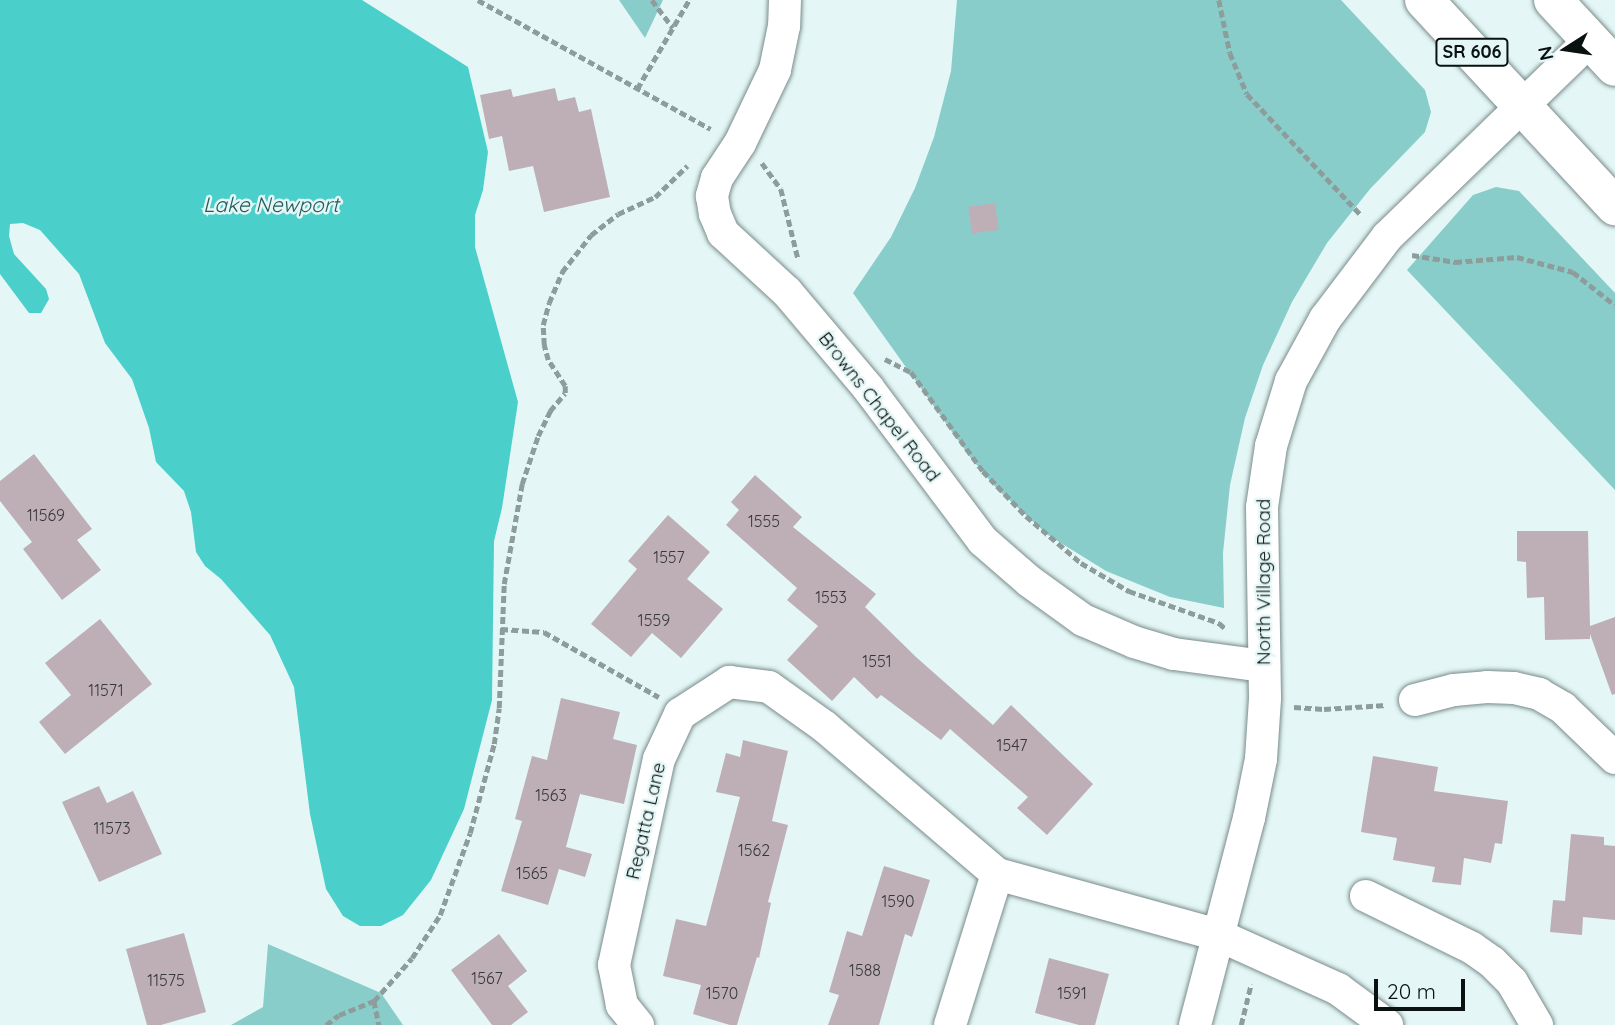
<!DOCTYPE html>
<html>
<head>
<meta charset="utf-8">
<style>
	body { margin:0 }
	#map { position:relative; width:1615px; height:1025px; overflow:hidden; background:#e4f7f6; font-family:Quicksand,sans-serif }
	div>[style] { position:absolute }
	.green>* { inset:0; background:#89cdca }
	.water>* { inset:0; background:#4acfcb }
	.building>* { inset:0; background:#beafb6; transform-origin:0 0 }
	.path>* { height:4.5px; margin-top:-2.25px; transform-origin:0; background:repeating-linear-gradient(90deg,#8e9c9c 0 7px,transparent 0 10.5px) }
	.roads { filter:drop-shadow(0 0 2px #798b8a) drop-shadow(0 0 2px #798b8a) }
	.minor>* { height:32px; margin:-16px; padding:0 16px; transform-origin:16px; border-radius:16px; background:#fff }
	.major>* { height:38px; margin:-19px; padding:0 19px; transform-origin:19px; border-radius:19px; background:#fff }
	span { translate:-50% -50%; white-space:nowrap; text-align:center; line-height:1.15; -webkit-text-stroke:5px #e4f7f6; paint-order:stroke }
	.number-label { font-size:16px; color:#37383a }
	.number-label span { -webkit-text-stroke-width:0 }
	.shield-label span { padding:2px 5px; background:#e4f7f6; border:2px solid; border-radius:5px; -webkit-text-stroke-width:0 }
	.shield-label { font-size:18px; color:#0a1111; font-weight:700 }
	.street-label { font-size:19px; color:#0a1111 }
	.water-label { font-size:21px; color:#255c5a; font-style:italic }
	.north { position:absolute; left:1531px; top:14px; width:70px; height:70px; -webkit-text-stroke:5px #e4f7f6; paint-order:stroke; rotate:258deg; font-size:19px; font-weight:700; line-height:28px; text-align:center; color:#0a1111 }
	.north::after { content:''; display:block; margin:auto; width:24px; height:32px; background:#0a1111; clip-path:polygon(50% 0,100% 100%,50% 72%,0 100%) }
	.scale { position:absolute; left:1374px; top:979px; width:91px; height:32px; box-sizing:border-box; border:4px solid #0a1111; border-top:0; padding-left:9px; font-size:21px; line-height:24px; white-space:nowrap; color:#0a1111; -webkit-text-stroke:5px #e4f7f6; paint-order:stroke }
</style>
</head>
<body>
<div id="map">
	<div class="green">
		<div style="clip-path:polygon(619px 0,663px 0,645px 38px)"></div>
		<div style="clip-path:polygon(957px 0,1341px 0,1425px 90px,1431px 112px,1425px 132px,1370px 189px,1327px 243px,1292px 302px,1263px 365px,1245px 418px,1230px 485px,1223px 553px,1224px 608px,1170px 597px,1106px 571px,1048px 535px,997px 489px,970px 457px,853px 293px,891px 237px,915px 188px,934px 137px,951px 71px)"></div>
		<div style="clip-path:polygon(1496px 187px,1519px 191px,1615px 293px,1615px 490px,1407px 270px,1473px 195px)"></div>
		<div style="clip-path:polygon(268px 944px,381px 993px,403px 1025px,231px 1025px,263px 1007px)"></div>
	</div>
	<div class="water">
		<div style="clip-path:polygon(0 0,362px 0,468px 67px,488px 152px,483px 190px,475px 215px,475px 247px,518px 402px,502px 508px,494px 541px,492px 700px,464px 809px,431px 880px,403px 915px,381px 926px,360px 926px,343px 916px,326px 889px,310px 814px,294px 687px,270px 635px,221px 579px,205px 566px,196px 552px,191px 512px,184px 491px,156px 462px,149px 428px,132px 379px,105px 343px,79px 274px,40px 230px,23px 223px,10px 224px,9px 236px,14px 254px,46px 289px,49px 299px,41px 313px,29px 313px,0 274px)"></div>
	</div>
	<div class="building">
		<div style="clip-path:polygon(555px 88px,558px 101px,575px 97px,579px 112px,591px 109px,610px 197px,544px 212px,533px 166px,509px 171px,502px 136px,489px 139px,480px 95px,511px 89px,513px 97px)"></div>
		<div style="left:995px;top:203px;width:27px;height:27px;rotate:82deg"></div>
		<div style="clip-path:polygon(34px 454px,92px 529px,77px 540px,101px 570px,62px 600px,23px 549px,32px 542px,0 501px,0 481px)"></div>
		<div style="clip-path:polygon(755px 475px,802px 517px,793px 527px,876px 594px,865px 607px,916px 657px,993px 725px,1011px 705px,1093px 784px,1047px 835px,1017px 808px,1028px 797px,950px 729px,941px 740px,881px 695px,877px 699px,854px 677px,832px 701px,787px 660px,818px 626px,787px 600px,797px 588px,726px 525px,739px 510px,731px 502px)"></div>
		<div style="clip-path:polygon(668px 515px,710px 552px,687px 579px,723px 609px,681px 658px,652px 633px,631px 657px,591px 624px,637px 569px,628px 561px)"></div>
		<div style="clip-path:polygon(1517px 531px,1588px 531px,1590px 626px,1615px 617px,1615px 694px,1612px 695px,1590px 634px,1590px 639px,1545px 640px,1544px 597px,1527px 598px,1526px 562px,1517px 561px)"></div>
		<div style="clip-path:polygon(100px 619px,152px 684px,65px 754px,39px 722px,71px 695px,45px 663px)"></div>
		<div style="clip-path:polygon(561px 698px,620px 712px,613px 739px,637px 745px,624px 804px,580px 794px,566px 847px,592px 854px,585px 877px,559px 869px,548px 905px,501px 891px,522px 821px,515px 819px,532px 756px,547px 760px)"></div>
		<div style="clip-path:polygon(743px 740px,788px 751px,772px 821px,788px 825px,768px 902px,771px 903px,759px 958px,757px 957px,737px 1025px,730px 1025px,693px 1014px,701px 985px,663px 976px,676px 919px,706px 926px,740px 797px,716px 792px,726px 753px,740px 757px)"></div>
		<div style="clip-path:polygon(1373px 756px,1438px 767px,1434px 791px,1508px 801px,1502px 844px,1495px 843px,1491px 863px,1464px 858px,1461px 885px,1432px 882px,1435px 867px,1393px 860px,1397px 838px,1361px 832px)"></div>
		<div style="clip-path:polygon(99px 786px,107px 803px,133px 791px,162px 854px,99px 882px,62px 802px)"></div>
		<div style="clip-path:polygon(1571px 834px,1604px 837px,1604px 845px,1615px 846px,1615px 920px,1583px 917px,1582px 935px,1550px 932px,1553px 900px,1565px 901px)"></div>
		<div style="clip-path:polygon(884px 866px,930px 880px,912px 937px,905px 934px,879px 1025px,828px 1025px,839px 995px,829px 992px,847px 931px,862px 936px)"></div>
		<div style="clip-path:polygon(184px 933px,206px 1012px,161px 1025px,147px 1025px,126px 949px)"></div>
		<div style="clip-path:polygon(499px 934px,527px 971px,508px 986px,528px 1012px,511px 1025px,492px 1025px,451px 970px)"></div>
		<div style="clip-path:polygon(1049px 958px,1109px 974px,1095px 1025px,1079px 1025px,1035px 1013px)"></div>
	</div>
	<div class="path">
		<div style="left:478px;top:0;width:266px;rotate:29deg"></div>
		<div style="left:652px;top:0;width:35px;rotate:53deg"></div>
		<div style="left:1219px;top:0;width:54px;rotate:78.3deg"></div>
		<div style="left:1230px;top:53px;width:44px;rotate:67.5deg"></div>
		<div style="left:1247px;top:94px;width:165px;rotate:46.7deg"></div>
		<div style="left:637px;top:89px;width:103px;rotate:-59.7deg"></div>
		<div style="left:762px;top:163px;width:32px;rotate:54deg"></div>
		<div style="left:781px;top:189px;width:71px;rotate:76.2deg"></div>
		<div style="left:1412px;top:255px;width:44px;rotate:9.2deg"></div>
		<div style="left:1455px;top:262px;width:62px;rotate:-4.6deg"></div>
		<div style="left:1517px;top:257px;width:58px;rotate:15deg"></div>
		<div style="left:1573px;top:272px;width:53px;rotate:38.2deg"></div>
		<div style="left:885px;top:359px;width:29px;rotate:27deg"></div>
		<div style="left:911px;top:372px;width:122px;rotate:54deg"></div>
		<div style="left:983px;top:471px;width:62px;rotate:46.3deg"></div>
		<div style="left:1026px;top:516px;width:72px;rotate:40.5deg"></div>
		<div style="left:1081px;top:563px;width:56px;rotate:30.3deg"></div>
		<div style="left:1129px;top:591px;width:96px;rotate:19.6deg"></div>
		<div style="left:1219px;top:623px;width:9px;rotate:41deg"></div>
		<div style="left:501px;top:629px;width:43px;rotate:4deg"></div>
		<div style="left:544px;top:632px;width:132px;rotate:29.5deg"></div>
		<div style="left:1294px;top:707px;width:30px;rotate:4deg"></div>
		<div style="left:1324px;top:709px;width:62px;rotate:-3.7deg"></div>
		<div style="left:374px;top:1001px;width:25px;rotate:78deg"></div>
		<div style="left:326px;top:1025px;width:16px;rotate:-38deg"></div>
		<div style="left:339px;top:1015px;width:38px;rotate:-22deg"></div>
		<div style="left:374px;top:1001px;width:57px;rotate:-48.5deg"></div>
		<div style="left:412px;top:958px;width:51px;rotate:-56.9deg"></div>
		<div style="left:440px;top:915px;width:87px;rotate:-69.9deg"></div>
		<div style="left:470px;top:833px;width:92px;rotate:-74.9deg"></div>
		<div style="left:494px;top:744px;width:36px;rotate:-82deg"></div>
		<div style="left:499px;top:708px;width:124px;rotate:-87.7deg"></div>
		<div style="left:504px;top:584px;width:102px;rotate:-79.8deg"></div>
		<div style="left:522px;top:484px;width:51px;rotate:-71.6deg"></div>
		<div style="left:538px;top:436px;width:28px;rotate:-64deg"></div>
		<div style="left:550px;top:411px;width:23px;rotate:-50deg"></div>
		<div style="left:565px;top:393px;width:7px;rotate:-90deg"></div>
		<div style="left:565px;top:386px;width:31px;rotate:-123deg"></div>
		<div style="left:548px;top:360px;width:16px;rotate:-105deg"></div>
		<div style="left:544px;top:345px;width:20px;rotate:-93deg"></div>
		<div style="left:543px;top:325px;width:23px;rotate:-75deg"></div>
		<div style="left:549px;top:303px;width:34px;rotate:-67deg"></div>
		<div style="left:562px;top:272px;width:47px;rotate:-51.9deg"></div>
		<div style="left:591px;top:235px;width:34px;rotate:-38deg"></div>
		<div style="left:618px;top:214px;width:41px;rotate:-24.7deg"></div>
		<div style="left:655px;top:197px;width:45px;rotate:-44.1deg"></div>
		<div style="left:1241px;top:1025px;width:42px;rotate:-76.3deg"></div>
	</div>
	<div class="roads">
		<div class="minor">
			<div style="left:785px;top:0;width:26px;rotate:92deg"></div>
			<div style="left:784px;top:26px;width:45px;rotate:101.6deg"></div>
			<div style="left:775px;top:70px;width:81px;rotate:115.6deg"></div>
			<div style="left:740px;top:143px;width:42px;rotate:123.3deg"></div>
			<div style="left:717px;top:178px;width:19px;rotate:106deg"></div>
			<div style="left:712px;top:196px;width:18px;rotate:81deg"></div>
			<div style="left:715px;top:214px;width:21px;rotate:67deg"></div>
			<div style="left:723px;top:233px;width:87px;rotate:42.7deg"></div>
			<div style="left:787px;top:292px;width:126px;rotate:49.8deg"></div>
			<div style="left:868px;top:388px;width:191px;rotate:53.1deg"></div>
			<div style="left:983px;top:541px;width:61px;rotate:41deg"></div>
			<div style="left:1029px;top:581px;width:67px;rotate:35.8deg"></div>
			<div style="left:1083px;top:620px;width:56px;rotate:23.3deg"></div>
			<div style="left:1134px;top:642px;width:42px;rotate:16.7deg"></div>
			<div style="left:1174px;top:654px;width:91px;rotate:7.6deg"></div>
			<div style="left:1415px;top:700px;width:40px;rotate:-14.4deg"></div>
			<div style="left:1454px;top:690px;width:33px;rotate:-5deg"></div>
			<div style="left:1487px;top:687px;width:27px;rotate:2deg"></div>
			<div style="left:1514px;top:688px;width:26px;rotate:13deg"></div>
			<div style="left:1539px;top:694px;width:28px;rotate:30deg"></div>
			<div style="left:1563px;top:708px;width:72px;rotate:43.9deg"></div>
			<div style="left:997px;top:874px;width:229px;rotate:15.4deg"></div>
			<div style="left:1218px;top:935px;width:132px;rotate:24.2deg"></div>
			<div style="left:1338px;top:989px;width:61px;rotate:36.3deg"></div>
			<div style="left:1366px;top:896px;width:118px;rotate:26.1deg"></div>
			<div style="left:1472px;top:948px;width:24px;rotate:35deg"></div>
			<div style="left:1492px;top:962px;width:28px;rotate:45deg"></div>
			<div style="left:1512px;top:982px;width:50px;rotate:59.8deg"></div>
			<div style="left:638px;top:1025px;width:26px;rotate:-129deg"></div>
			<div style="left:622px;top:1005px;width:41px;rotate:-101.3deg"></div>
			<div style="left:614px;top:965px;width:211px;rotate:-77.7deg"></div>
			<div style="left:659px;top:759px;width:50px;rotate:-65deg"></div>
			<div style="left:680px;top:714px;width:59px;rotate:-33.1deg"></div>
			<div style="left:729px;top:682px;width:40px;rotate:7.1deg"></div>
			<div style="left:769px;top:687px;width:69px;rotate:35.5deg"></div>
			<div style="left:825px;top:727px;width:226px;rotate:40.5deg"></div>
			<div style="left:997px;top:874px;width:158px;rotate:107.3deg"></div>
			<div style="left:1195px;top:1025px;width:214px;rotate:-75.4deg"></div>
			<div style="left:1249px;top:818px;width:60px;rotate:-78.5deg"></div>
			<div style="left:1261px;top:759px;width:61px;rotate:-86.2deg"></div>
			<div style="left:1265px;top:698px;width:191px;rotate:-90.9deg"></div>
			<div style="left:1262px;top:507px;width:62px;rotate:-81.6deg"></div>
			<div style="left:1271px;top:446px;width:68px;rotate:-72.9deg"></div>
			<div style="left:1291px;top:381px;width:71px;rotate:-61.3deg"></div>
			<div style="left:1325px;top:319px;width:103px;rotate:-52.9deg"></div>
			<div style="left:1387px;top:237px;width:283px;rotate:-44.1deg"></div>
		</div>
		<div class="major">
			<div style="left:1424px;top:0;width:281px;rotate:47.2deg"></div>
			<div style="left:1553px;top:0;width:91px;rotate:47.2deg"></div>
		</div>
	</div>
	<div class="number-label">
		<span style="left:46px;top:515px">11569</span>
		<span style="left:764px;top:521px">1555</span>
		<span style="left:669px;top:557px">1557</span>
		<span style="left:831px;top:597px">1553</span>
		<span style="left:654px;top:620px">1559</span>
		<span style="left:877px;top:661px">1551</span>
		<span style="left:106px;top:690px">11571</span>
		<span style="left:1012px;top:745px">1547</span>
		<span style="left:551px;top:795px">1563</span>
		<span style="left:112px;top:828px">11573</span>
		<span style="left:754px;top:850px">1562</span>
		<span style="left:532px;top:873px">1565</span>
		<span style="left:898px;top:901px">1590</span>
		<span style="left:865px;top:970px">1588</span>
		<span style="left:487px;top:978px">1567</span>
		<span style="left:166px;top:980px">11575</span>
		<span style="left:722px;top:993px">1570</span>
		<span style="left:1072px;top:993px">1591</span>
	</div>
	<div class="shield-label">
		<span style="left:1472px;top:52px">SR 606</span>
	</div>
	<div class="street-label">
		<span style="left:879px;top:407px;rotate:52deg">Browns Chapel Road</span>
		<span style="left:1264px;top:582px;rotate:-90deg">North Village Road</span>
		<span style="left:646px;top:821px;rotate:-77deg">Regatta Lane</span>
	</div>
	<div class="water-label">
		<span style="left:271px;top:204px">Lake Newport</span>
	</div>
	<div class="north">N</div>
	<div class="scale">20 m</div>
</div>
</body>
</html>
